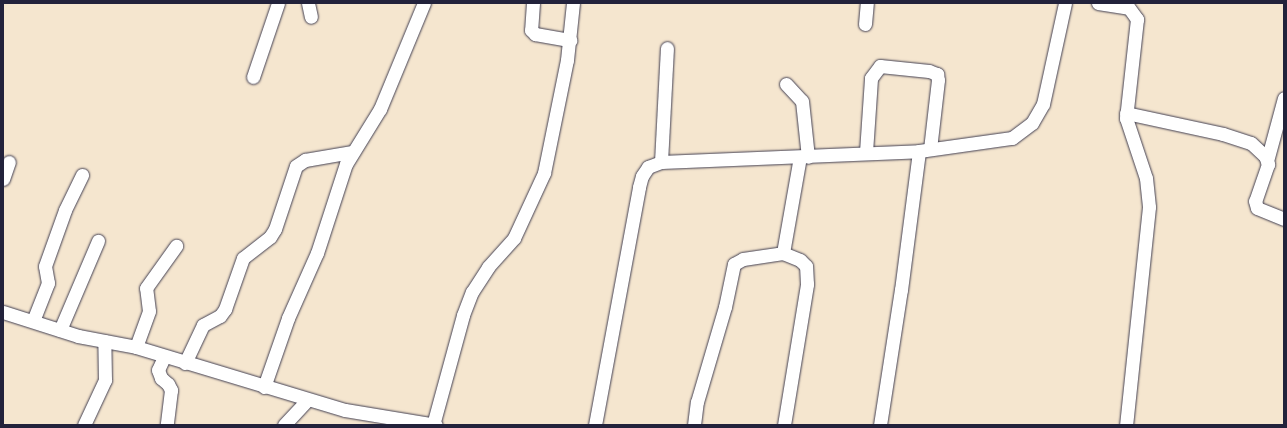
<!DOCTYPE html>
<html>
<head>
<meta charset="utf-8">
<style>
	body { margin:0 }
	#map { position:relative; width:1287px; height:428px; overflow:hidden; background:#f5e6cf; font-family:"Indie Flower",sans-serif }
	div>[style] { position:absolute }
	.roads { filter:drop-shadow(0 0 1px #423f51) drop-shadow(0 0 1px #423f51) }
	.minor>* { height:13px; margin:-6.5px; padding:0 6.5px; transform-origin:6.5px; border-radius:6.5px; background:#fff }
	span { translate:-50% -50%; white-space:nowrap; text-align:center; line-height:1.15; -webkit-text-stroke:4px #fbf7ec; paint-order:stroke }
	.frame { position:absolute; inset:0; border:4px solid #22223b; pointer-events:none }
</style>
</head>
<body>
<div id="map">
	<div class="roads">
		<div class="minor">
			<div style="left:308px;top:3px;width:14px;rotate:78deg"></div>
			<div style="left:533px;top:3px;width:27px;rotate:94deg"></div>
			<div style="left:531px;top:30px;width:6px;rotate:45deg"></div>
			<div style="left:535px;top:34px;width:36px;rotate:10deg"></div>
			<div style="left:1098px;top:3px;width:31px;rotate:9deg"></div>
			<div style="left:1129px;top:8px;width:14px;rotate:54deg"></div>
			<div style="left:1137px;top:19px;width:100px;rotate:96.3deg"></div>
			<div style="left:1126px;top:118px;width:63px;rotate:71.6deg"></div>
			<div style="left:1146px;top:178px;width:29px;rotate:84deg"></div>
			<div style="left:1149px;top:207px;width:219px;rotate:96deg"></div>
			<div style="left:865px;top:24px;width:21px;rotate:-85deg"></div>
			<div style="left:253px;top:77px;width:78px;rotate:-71.3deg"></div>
			<div style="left:786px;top:84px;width:23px;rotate:47deg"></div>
			<div style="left:802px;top:101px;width:56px;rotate:83.9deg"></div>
			<div style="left:1126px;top:113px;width:99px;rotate:12.2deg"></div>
			<div style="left:1223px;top:134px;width:29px;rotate:18deg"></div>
			<div style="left:1251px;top:143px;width:19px;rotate:43deg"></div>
			<div style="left:1265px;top:156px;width:9px;rotate:69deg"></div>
			<div style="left:1268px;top:164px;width:39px;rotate:109deg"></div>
			<div style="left:1255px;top:201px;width:7px;rotate:74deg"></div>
			<div style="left:1257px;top:208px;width:29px;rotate:22deg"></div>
			<div style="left:866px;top:152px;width:74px;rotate:-86.1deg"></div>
			<div style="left:871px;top:78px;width:15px;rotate:-53deg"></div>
			<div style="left:880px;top:66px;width:49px;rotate:5.8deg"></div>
			<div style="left:929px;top:71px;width:9px;rotate:21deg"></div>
			<div style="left:937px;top:74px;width:6px;rotate:81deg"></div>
			<div style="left:938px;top:80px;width:69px;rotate:96.6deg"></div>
			<div style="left:1267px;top:161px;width:65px;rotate:-74.9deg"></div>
			<div style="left:661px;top:162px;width:114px;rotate:-87deg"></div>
			<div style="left:3px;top:179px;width:18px;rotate:-71deg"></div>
			<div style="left:3px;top:312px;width:79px;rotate:17.7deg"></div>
			<div style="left:78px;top:336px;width:59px;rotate:10.7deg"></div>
			<div style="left:136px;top:347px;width:218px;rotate:16.8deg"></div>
			<div style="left:345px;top:410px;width:92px;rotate:9.4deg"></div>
			<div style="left:33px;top:321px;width:41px;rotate:-68.5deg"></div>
			<div style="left:48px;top:283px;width:17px;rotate:-100deg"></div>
			<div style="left:45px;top:266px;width:59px;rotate:-70.3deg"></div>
			<div style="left:65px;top:210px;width:39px;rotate:-64deg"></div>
			<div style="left:60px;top:330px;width:97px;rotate:-66.9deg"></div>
			<div style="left:136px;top:347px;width:38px;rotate:-70deg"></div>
			<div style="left:149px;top:311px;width:23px;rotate:-97deg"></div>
			<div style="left:146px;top:288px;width:52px;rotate:-54.5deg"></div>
			<div style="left:164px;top:357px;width:14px;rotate:115deg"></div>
			<div style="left:158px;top:370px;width:9px;rotate:69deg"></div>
			<div style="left:161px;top:378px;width:9px;rotate:41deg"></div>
			<div style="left:168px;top:384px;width:7px;rotate:63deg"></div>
			<div style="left:171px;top:390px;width:35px;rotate:97deg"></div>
			<div style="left:185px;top:363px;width:42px;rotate:-64.7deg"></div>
			<div style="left:203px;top:325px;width:19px;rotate:-28deg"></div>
			<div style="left:220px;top:316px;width:9px;rotate:-54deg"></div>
			<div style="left:225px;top:309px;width:54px;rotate:-70.6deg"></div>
			<div style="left:243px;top:258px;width:34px;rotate:-38deg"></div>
			<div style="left:270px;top:237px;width:9px;rotate:-58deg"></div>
			<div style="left:275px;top:229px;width:66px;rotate:-71.6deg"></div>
			<div style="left:296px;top:166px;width:11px;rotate:-34deg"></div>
			<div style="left:305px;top:160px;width:48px;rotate:-9.7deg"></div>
			<div style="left:264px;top:387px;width:73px;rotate:-70.8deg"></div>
			<div style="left:288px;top:318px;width:71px;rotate:-66deg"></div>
			<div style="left:317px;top:253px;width:94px;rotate:-72deg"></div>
			<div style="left:346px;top:164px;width:65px;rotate:-58.3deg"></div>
			<div style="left:380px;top:109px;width:115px;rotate:-67.5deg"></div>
			<div style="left:84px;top:425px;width:50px;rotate:-65deg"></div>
			<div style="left:105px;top:380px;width:39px;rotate:-91deg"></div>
			<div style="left:284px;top:425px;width:34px;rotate:-47deg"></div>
			<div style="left:433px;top:425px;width:114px;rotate:-74.7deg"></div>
			<div style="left:463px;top:315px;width:25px;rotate:-69deg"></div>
			<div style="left:472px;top:292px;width:30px;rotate:-57deg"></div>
			<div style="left:488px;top:267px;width:39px;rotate:-48deg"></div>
			<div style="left:514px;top:238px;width:72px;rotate:-65.2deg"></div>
			<div style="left:544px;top:173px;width:115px;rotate:-78.5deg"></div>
			<div style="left:567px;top:60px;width:57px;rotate:-84deg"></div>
			<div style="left:595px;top:425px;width:242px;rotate:-79.5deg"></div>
			<div style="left:639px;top:187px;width:11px;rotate:-75deg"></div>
			<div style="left:642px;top:176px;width:11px;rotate:-56deg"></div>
			<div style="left:648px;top:167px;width:14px;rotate:-21deg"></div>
			<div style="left:661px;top:162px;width:258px;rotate:-2.4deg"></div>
			<div style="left:919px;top:151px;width:94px;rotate:-8deg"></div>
			<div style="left:1012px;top:138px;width:25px;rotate:-37deg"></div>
			<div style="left:1032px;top:123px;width:22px;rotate:-60deg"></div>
			<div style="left:1043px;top:104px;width:103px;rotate:-77.7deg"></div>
			<div style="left:694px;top:425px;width:23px;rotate:-83deg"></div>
			<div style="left:697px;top:402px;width:99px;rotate:-73.6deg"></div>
			<div style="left:725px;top:307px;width:44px;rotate:-78.2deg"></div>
			<div style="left:734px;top:264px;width:10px;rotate:-29deg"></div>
			<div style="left:743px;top:259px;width:40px;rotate:-8.5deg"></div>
			<div style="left:784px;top:425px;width:143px;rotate:-80.7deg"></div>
			<div style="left:807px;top:284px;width:18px;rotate:-93deg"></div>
			<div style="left:806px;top:266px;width:8px;rotate:-135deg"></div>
			<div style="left:800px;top:260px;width:18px;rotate:-158deg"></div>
			<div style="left:783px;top:253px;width:97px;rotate:-80deg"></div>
			<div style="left:880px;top:425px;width:137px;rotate:-81.2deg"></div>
			<div style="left:901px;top:290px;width:140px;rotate:-82.6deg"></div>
		</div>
	</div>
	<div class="frame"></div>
</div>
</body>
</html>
